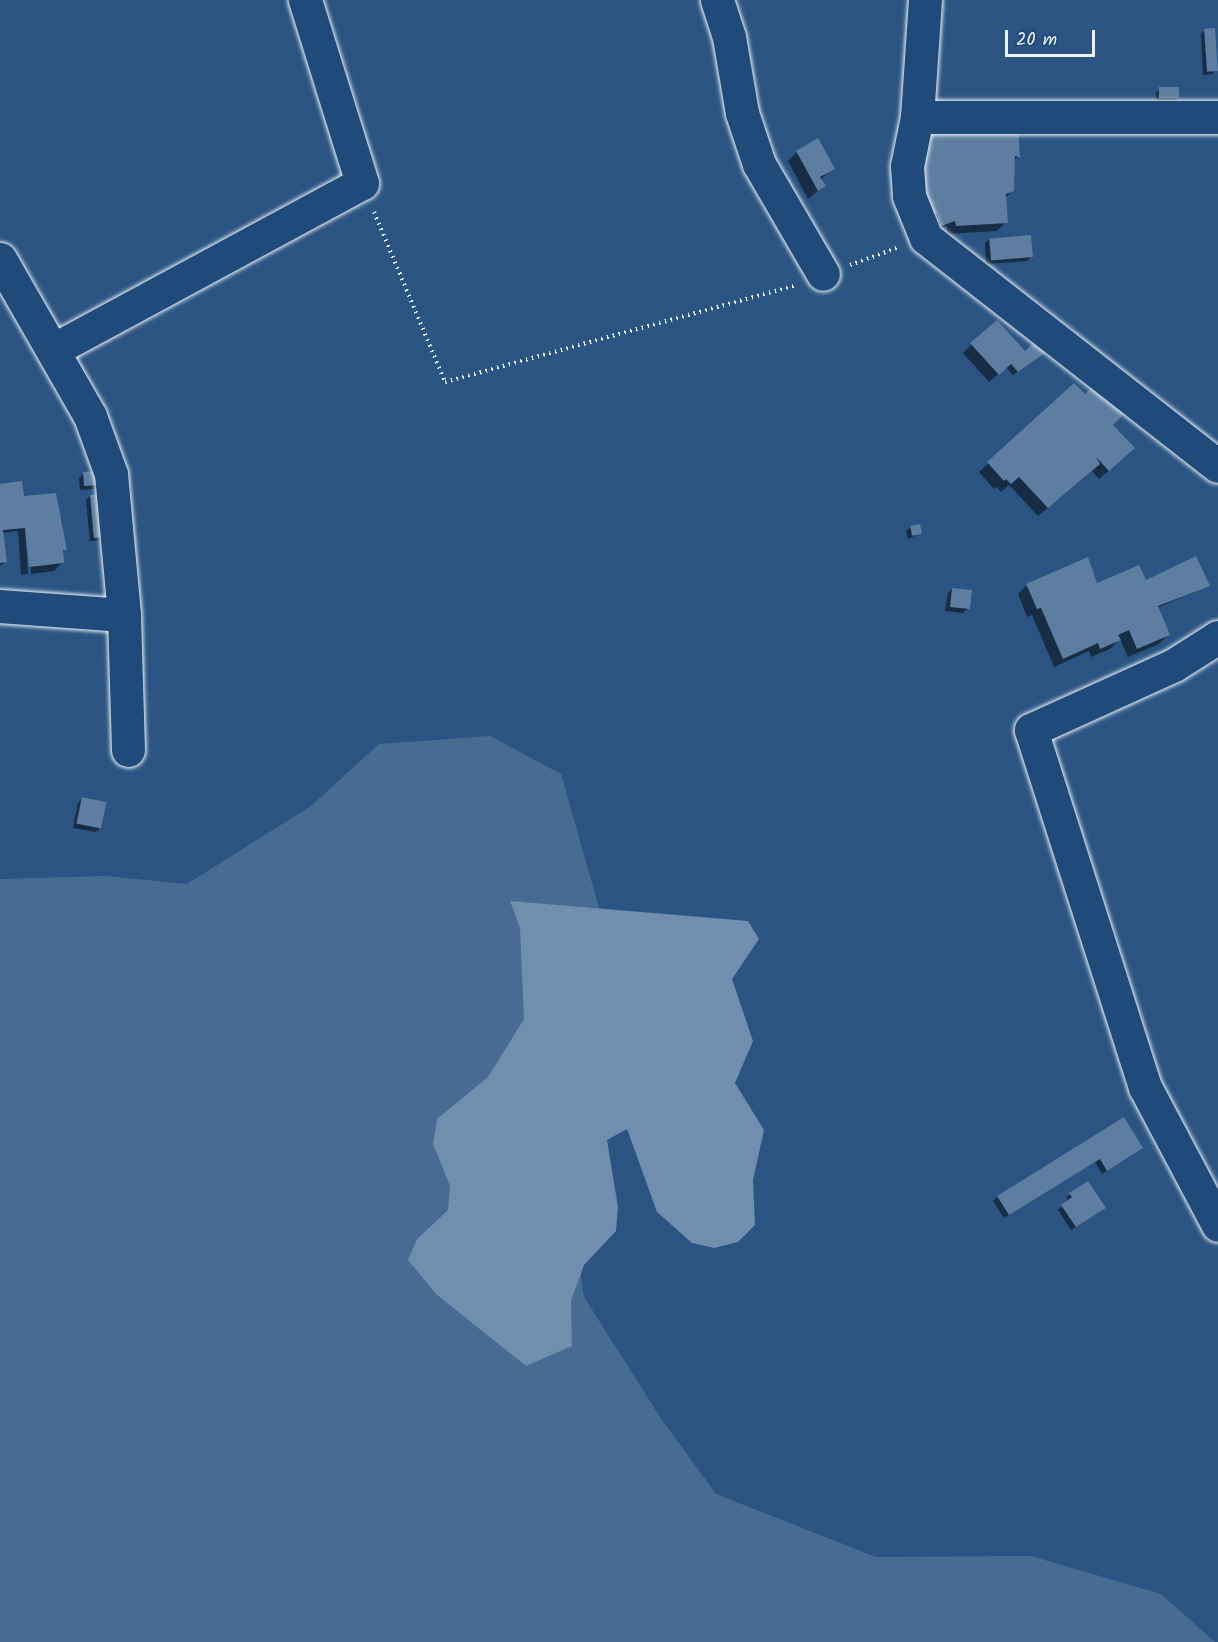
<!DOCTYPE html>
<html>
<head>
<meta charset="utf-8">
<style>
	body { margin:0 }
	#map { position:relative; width:1218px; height:1642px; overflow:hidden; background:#2b5482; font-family:Kalam,sans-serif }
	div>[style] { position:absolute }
	.green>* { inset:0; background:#476b93 }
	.water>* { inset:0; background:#708ead }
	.shadow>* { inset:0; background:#0007 }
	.building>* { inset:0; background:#5d7da1; transform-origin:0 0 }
	.path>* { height:4px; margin-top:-2px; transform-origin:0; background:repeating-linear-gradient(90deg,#e8f1f8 0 1.5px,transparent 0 6px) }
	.roads { filter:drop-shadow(0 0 2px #e8f1f8) drop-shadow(0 0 2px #e8f1f8) }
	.minor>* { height:33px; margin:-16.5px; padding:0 16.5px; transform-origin:16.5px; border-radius:16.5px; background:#1f4a7a }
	span { translate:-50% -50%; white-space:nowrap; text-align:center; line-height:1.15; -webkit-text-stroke:5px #1f4a7a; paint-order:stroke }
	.scale { position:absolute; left:1005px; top:30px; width:90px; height:27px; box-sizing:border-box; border:3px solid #e8f1f8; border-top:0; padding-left:8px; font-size:18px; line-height:21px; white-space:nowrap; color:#e8f1f8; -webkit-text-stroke:4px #1f4a7a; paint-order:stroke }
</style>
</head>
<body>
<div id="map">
	<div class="green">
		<div style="clip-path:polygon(490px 736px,561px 774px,605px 929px,566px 1167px,584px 1297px,662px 1420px,716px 1494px,876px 1557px,1031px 1556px,1161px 1594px,1215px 1642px,0 1642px,0 879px,106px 876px,187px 884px,311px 806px,379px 744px)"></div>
	</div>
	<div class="water">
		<div style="clip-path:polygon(510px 901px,748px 921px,759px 939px,732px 979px,753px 1041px,735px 1083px,764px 1130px,753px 1180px,755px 1225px,738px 1242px,714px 1248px,692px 1243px,657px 1212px,627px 1129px,607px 1140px,618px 1207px,616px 1231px,584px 1265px,571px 1301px,572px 1346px,526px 1366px,436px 1294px,408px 1260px,417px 1239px,448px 1210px,450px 1186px,433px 1144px,437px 1119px,488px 1077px,524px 1019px,520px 928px)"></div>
	</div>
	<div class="shadow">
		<div style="clip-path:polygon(1205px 30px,1216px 70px,1212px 74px,1203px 75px,1201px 34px)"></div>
		<div style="clip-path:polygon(1160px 89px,1178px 98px,1174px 102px,1156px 101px,1156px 93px)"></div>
		<div style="clip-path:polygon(920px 138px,1018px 156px,1014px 161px,1013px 190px,1005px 198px,1006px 222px,997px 231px,947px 234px,947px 226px,937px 229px)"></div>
		<div style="clip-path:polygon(797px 152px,833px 168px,820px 180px,824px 186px,808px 199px,788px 161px)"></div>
		<div style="clip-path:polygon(989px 239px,1031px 257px,1027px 261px,986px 264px,985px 243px)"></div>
		<div style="clip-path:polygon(972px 344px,1023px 351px,1039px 357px,1013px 375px,1006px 367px,989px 382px,963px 353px)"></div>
		<div style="clip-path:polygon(1074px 385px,1111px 425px,1124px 457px,1099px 479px,1092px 471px,1038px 516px,1009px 485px,1001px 492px,997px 487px,994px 489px,979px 472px)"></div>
		<div style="clip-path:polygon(84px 473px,99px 485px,94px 489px,80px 490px,79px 478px)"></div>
		<div style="clip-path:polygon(0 485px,62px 521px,65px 549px,62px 553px,63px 562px,54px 571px,31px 574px,28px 525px,25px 528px,28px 574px,21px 575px,18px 531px,2px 533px,5px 562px,0 566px)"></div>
		<div style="clip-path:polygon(90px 496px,104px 536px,100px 540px,90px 541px,86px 500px)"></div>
		<div style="clip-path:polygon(911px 527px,921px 533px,908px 539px,906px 531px)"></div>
		<div style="clip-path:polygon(1145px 582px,1208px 586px,1157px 608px,1168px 635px,1159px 644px,1128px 657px,1120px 639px,1110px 649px,1091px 657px,1089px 651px,1054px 667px,1032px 615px,1027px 617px,1018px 594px,1027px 585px)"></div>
		<div style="clip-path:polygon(952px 589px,967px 609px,963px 613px,945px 611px,948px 593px)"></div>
		<div style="clip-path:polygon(82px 799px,100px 828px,96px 832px,73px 828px,78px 803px)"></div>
		<div style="clip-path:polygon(1124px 1119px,1141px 1148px,1137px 1152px,1102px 1174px,1095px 1162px,1004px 1218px,993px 1201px,997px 1197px)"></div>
		<div style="clip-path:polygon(1070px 1194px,1100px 1212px,1071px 1230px,1058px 1210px,1068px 1201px,1066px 1198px)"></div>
	</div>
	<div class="building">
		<div style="left:1215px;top:28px;width:43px;height:11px;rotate:86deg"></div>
		<div style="left:1159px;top:87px;width:20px;height:11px"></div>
		<div style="clip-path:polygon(1018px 125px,1020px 157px,1015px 156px,1014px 191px,1006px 194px,1008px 223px,956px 226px,955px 221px,941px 226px,937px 214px,932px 215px,922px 187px,922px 160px,925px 160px,923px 132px)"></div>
		<div style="clip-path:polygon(818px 138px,835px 169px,820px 177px,826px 186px,818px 191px,796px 151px)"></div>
		<div style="left:1031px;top:235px;width:22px;height:42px;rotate:85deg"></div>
		<div style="clip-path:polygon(997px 320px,1025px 351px,1035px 341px,1045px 353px,1018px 372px,1011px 364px,999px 375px,970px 343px)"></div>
		<div style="clip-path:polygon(1074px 383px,1085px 394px,1094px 386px,1129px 409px,1113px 425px,1135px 448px,1109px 471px,1096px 457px,1100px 464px,1048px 508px,1019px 477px,1011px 484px,1006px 479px,1004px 481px,987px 462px)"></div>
		<div style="left:99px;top:471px;width:14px;height:16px;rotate:86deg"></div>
		<div style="clip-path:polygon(22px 481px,24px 496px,56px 493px,67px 550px,63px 550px,64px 563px,29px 567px,25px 528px,3px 530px,7px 562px,0 563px,0 484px)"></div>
		<div style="left:102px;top:494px;width:43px;height:12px;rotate:85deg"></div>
		<div style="left:920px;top:524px;width:10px;height:10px;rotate:79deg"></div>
		<div style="clip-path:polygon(1196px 556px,1210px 586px,1158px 606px,1170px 635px,1137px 649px,1129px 630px,1118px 635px,1121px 640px,1100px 649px,1098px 643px,1063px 659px,1041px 608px,1037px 609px,1026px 584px,1088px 557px,1097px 583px,1139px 565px,1146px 580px)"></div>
		<div style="left:952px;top:588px;width:20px;height:19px;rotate:6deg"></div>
		<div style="left:82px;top:797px;width:25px;height:27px;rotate:12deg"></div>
		<div style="clip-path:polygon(1124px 1117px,1143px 1148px,1107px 1171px,1100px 1159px,1009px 1215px,997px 1196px)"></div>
		<div style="clip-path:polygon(1088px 1181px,1106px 1208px,1076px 1227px,1061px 1205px,1072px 1197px,1069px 1193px)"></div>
	</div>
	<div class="path">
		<div style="left:374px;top:212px;width:184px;rotate:67.3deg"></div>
		<div style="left:445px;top:382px;width:364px;rotate:-15.4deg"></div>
		<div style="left:850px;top:265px;width:50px;rotate:-19.9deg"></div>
	</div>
	<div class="roads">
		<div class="minor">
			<div style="left:717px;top:0;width:39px;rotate:72deg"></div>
			<div style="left:729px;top:37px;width:77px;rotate:80.3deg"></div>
			<div style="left:742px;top:113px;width:54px;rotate:71.6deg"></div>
			<div style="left:759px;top:164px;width:127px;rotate:59.8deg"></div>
			<div style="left:925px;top:0;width:117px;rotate:93.9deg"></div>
			<div style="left:917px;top:117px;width:50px;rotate:101.5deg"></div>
			<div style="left:907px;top:166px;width:30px;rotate:86deg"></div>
			<div style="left:909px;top:196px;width:45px;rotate:68deg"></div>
			<div style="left:926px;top:238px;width:370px;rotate:38deg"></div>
			<div style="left:917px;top:117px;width:301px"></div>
			<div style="left:0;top:259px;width:181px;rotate:60.2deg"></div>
			<div style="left:90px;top:416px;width:62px;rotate:70.1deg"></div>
			<div style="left:111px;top:474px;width:142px;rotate:84.7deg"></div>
			<div style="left:124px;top:615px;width:135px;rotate:88.3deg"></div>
			<div style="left:53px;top:350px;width:351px;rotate:-28.4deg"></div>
			<div style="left:362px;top:183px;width:192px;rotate:-107.3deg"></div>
			<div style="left:0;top:606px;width:124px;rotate:4.2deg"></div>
			<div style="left:1218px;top:637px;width:52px;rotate:147.5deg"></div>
			<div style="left:1174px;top:665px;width:157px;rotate:155.6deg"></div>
			<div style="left:1031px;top:730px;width:375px;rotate:72.3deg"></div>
			<div style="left:1145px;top:1087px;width:156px;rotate:62.1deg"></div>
		</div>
	</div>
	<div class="scale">20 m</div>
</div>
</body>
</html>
